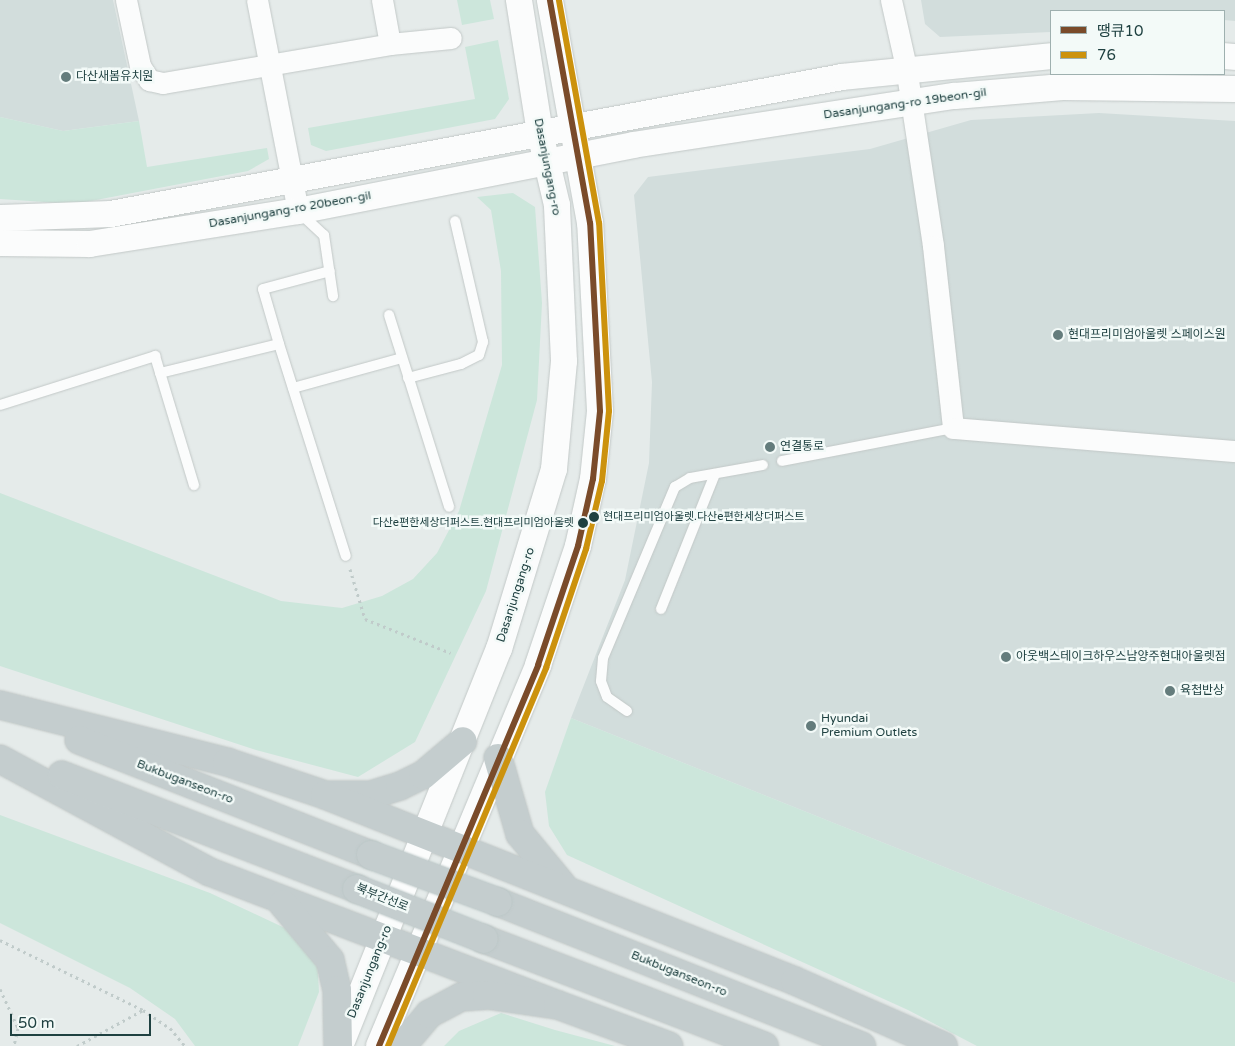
<!DOCTYPE html>
<html>
<head>
<meta charset="utf-8">
<style>
	body { margin:0 }
	#map { position:relative; width:1235px; height:1046px; overflow:hidden; background:#e5ebea; font-family:"Varela Round","Noto Sans KR",sans-serif }
	div>[style] { position:absolute }
	.built>* { inset:0; background:#d2dddc }
	.green>* { inset:0; background:#cce6db }
	.path>* { height:3px; margin-top:-1.5px; transform-origin:0; background:repeating-linear-gradient(90deg,#c0cbca 0 2.5px,transparent 0 6.5px) }
	.roads { filter:drop-shadow(0 0 1px #c2c8c7) drop-shadow(0 0 1px #c2c8c7) }
	.service>* { height:10px; margin:-5px; padding:0 5px; transform-origin:5px; border-radius:5px; background:#fbfcfc }
	.minor>* { height:21px; margin:-10.5px; padding:0 10.5px; transform-origin:10.5px; border-radius:10.5px; background:#fbfcfc }
	.tertiary>* { height:26px; margin:-13px; padding:0 13px; transform-origin:13px; border-radius:13px; background:#fbfcfc }
	.trunk>* { height:28px; margin:-14px; padding:0 14px; transform-origin:14px; border-radius:14px; background:#c4cdce }
	.bridges { filter:drop-shadow(0 0 1px #bcc7c7) drop-shadow(0 0 1px #bcc7c7) }
	.trunk-bridge>* { height:28px; margin:-14px; padding:0 14px; transform-origin:14px; border-radius:14px; background:#c4cdce }
	.bus-1>* { height:6px; margin:-3px; padding:0 3px; transform-origin:3px; border-radius:3px; background:#7a4b2a }
	.bus-2>* { height:6px; margin:-3px; padding:0 3px; transform-origin:3px; border-radius:3px; background:#cc920d }
	.dots>* { width:14px; height:14px; translate:-50% -50%; box-sizing:border-box; border:2px solid #f3faf8; border-radius:50% }
	span { translate:-50% -50%; white-space:nowrap; text-align:center; line-height:1.15; -webkit-text-stroke:5px #f3faf8; paint-order:stroke }
	.bus-label { font-size:11px; color:#1f4141 }
	.left { translate:0 -50%; text-align:left }
	.right { translate:-100% -50%; text-align:right }
	.poi-label { font-size:12px; color:#1f4141 }
	.street-label { font-size:12px; color:#1f4141 }
	.legend { position:absolute; left:1050px; top:10px; width:175px; height:65px; box-sizing:border-box; background:#f3faf8; border:1px solid #9eb0af; margin:0; padding:6px 9px; list-style:none; font-size:15px; color:#1f4141 }
	.legend li { display:flex; align-items:center; gap:10px; height:25px }
	.legend b { width:25px; border:1px solid #9eb0af }
	.scale { position:absolute; left:10px; top:1014px; width:141px; height:22px; box-sizing:border-box; border:2px solid #1f4141; border-top:0; padding-left:6px; font-size:15px; line-height:18px; white-space:nowrap; color:#1f4141; -webkit-text-stroke:4px #f3faf8; paint-order:stroke }
</style>
</head>
<body>
<div id="map">
	<div class="built">
		<div style="clip-path:polygon(0 0,113px 0,139px 121px,63px 131px,0 117px)"></div>
		<div style="clip-path:polygon(921px 0,1235px 0,1235px 21px,1224px 20px,1224px 11px,1051px 11px,1051px 32px,940px 37px,925px 24px)"></div>
		<div style="clip-path:polygon(1099px 113px,1235px 121px,1235px 983px,571px 718px,625px 580px,649px 463px,652px 382px,634px 195px,648px 177px,870px 149px,971px 120px)"></div>
	</div>
	<div class="green">
		<div style="clip-path:polygon(457px 0,490px 0,494px 19px,462px 25px)"></div>
		<div style="clip-path:polygon(498px 40px,509px 99px,495px 119px,326px 151px,311px 145px,308px 128px,475px 99px,465px 47px)"></div>
		<div style="clip-path:polygon(0 117px,63px 131px,139px 121px,147px 167px,267px 148px,269px 159px,248px 171px,75px 204px,0 199px)"></div>
		<div style="clip-path:polygon(513px 193px,535px 207px,542px 303px,537px 400px,486px 591px,415px 742px,358px 777px,256px 750px,0 666px,0 493px,281px 601px,342px 608px,382px 596px,413px 579px,437px 553px,459px 511px,502px 365px,501px 271px,491px 210px,477px 197px)"></div>
		<div style="clip-path:polygon(571px 718px,1235px 983px,1235px 1046px,977px 1046px,908px 1010px,567px 855px,549px 826px,545px 792px)"></div>
		<div style="clip-path:polygon(0 815px,210px 893px,289px 930px,317px 958px,319px 992px,298px 1046px,195px 1046px,175px 1019px,130px 988px,0 923px)"></div>
		<div style="clip-path:polygon(501px 1013px,555px 1030px,615px 1046px,444px 1046px,459px 1031px)"></div>
	</div>
	<div class="path">
		<div style="left:350px;top:569px;width:52px;rotate:73.3deg"></div>
		<div style="left:365px;top:619px;width:92px;rotate:21.6deg"></div>
		<div style="left:0;top:940px;width:159px;rotate:26.1deg"></div>
		<div style="left:143px;top:1010px;width:32px;rotate:34deg"></div>
		<div style="left:170px;top:1028px;width:23px;rotate:50deg"></div>
		<div style="left:0;top:989px;width:43px;rotate:65.2deg"></div>
		<div style="left:18px;top:1028px;width:18px;rotate:103deg"></div>
		<div style="left:77px;top:1046px;width:75px;rotate:-28.6deg"></div>
	</div>
	<div class="roads">
		<div class="service">
			<div style="left:300px;top:213px;width:33px;rotate:43deg"></div>
			<div style="left:324px;top:235px;width:62px;rotate:81.6deg"></div>
			<div style="left:389px;top:315px;width:201px;rotate:72.6deg"></div>
			<div style="left:279px;top:344px;width:57px;rotate:-106.2deg"></div>
			<div style="left:263px;top:289px;width:69px;rotate:-15deg"></div>
			<div style="left:160px;top:373px;width:122px;rotate:-13.7deg"></div>
			<div style="left:279px;top:344px;width:222px;rotate:72.5deg"></div>
			<div style="left:408px;top:378px;width:55px;rotate:-14.8deg"></div>
			<div style="left:461px;top:364px;width:20px;rotate:-27deg"></div>
			<div style="left:479px;top:355px;width:14px;rotate:-73deg"></div>
			<div style="left:483px;top:342px;width:124px;rotate:-103deg"></div>
			<div style="left:293px;top:388px;width:113px;rotate:-15.4deg"></div>
			<div style="left:0;top:405px;width:163px;rotate:-17.5deg"></div>
			<div style="left:155px;top:356px;width:135px;rotate:73.2deg"></div>
			<div style="left:782px;top:461px;width:174px;rotate:-10.9deg"></div>
			<div style="left:661px;top:609px;width:145px;rotate:-68.2deg"></div>
			<div style="left:627px;top:711px;width:24px;rotate:-145deg"></div>
			<div style="left:607px;top:697px;width:17px;rotate:-111deg"></div>
			<div style="left:601px;top:681px;width:23px;rotate:-85deg"></div>
			<div style="left:603px;top:658px;width:186px;rotate:-67.2deg"></div>
			<div style="left:675px;top:487px;width:17px;rotate:-31deg"></div>
			<div style="left:690px;top:478px;width:74px;rotate:-10.1deg"></div>
		</div>
		<div class="minor">
			<div style="left:126px;top:0;width:67px;rotate:78deg"></div>
			<div style="left:140px;top:66px;width:17px;rotate:57deg"></div>
			<div style="left:149px;top:80px;width:14px;rotate:12deg"></div>
			<div style="left:163px;top:83px;width:230px;rotate:-9.7deg"></div>
			<div style="left:390px;top:44px;width:45px;rotate:-100.3deg"></div>
			<div style="left:257px;top:0;width:215px;rotate:79deg"></div>
			<div style="left:891px;top:0;width:69px;rotate:77.4deg"></div>
			<div style="left:906px;top:67px;width:181px;rotate:81.4deg"></div>
			<div style="left:933px;top:246px;width:183px;rotate:83.7deg"></div>
			<div style="left:953px;top:428px;width:283px;rotate:4.7deg"></div>
			<div style="left:390px;top:44px;width:61px;rotate:-5.6deg"></div>
		</div>
		<div class="tertiary">
			<div style="left:1224px;top:56px;width:11px;rotate:5deg"></div>
			<div style="left:0;top:218px;width:111px;rotate:-2.1deg"></div>
			<div style="left:111px;top:214px;width:744px;rotate:-10.61deg"></div>
			<div style="left:842px;top:77px;width:210px;rotate:-5.7deg"></div>
			<div style="left:0;top:243px;width:90px;rotate:0.6deg"></div>
			<div style="left:90px;top:244px;width:211px;rotate:-9deg"></div>
			<div style="left:298px;top:211px;width:341px;rotate:-11.1deg"></div>
			<div style="left:633px;top:145px;width:326px;rotate:-8.7deg"></div>
			<div style="left:955px;top:96px;width:108px;rotate:-4.8deg"></div>
			<div style="left:1063px;top:87px;width:172px;rotate:0.7deg"></div>
			<div style="left:340px;top:1046px;width:428px;rotate:-68.2deg"></div>
			<div style="left:499px;top:649px;width:188px;rotate:-73deg"></div>
			<div style="left:554px;top:469px;width:108px;rotate:-84.7deg"></div>
			<div style="left:564px;top:361px;width:156px;rotate:-92.6deg"></div>
			<div style="left:557px;top:205px;width:74px;rotate:-103.3deg"></div>
			<div style="left:540px;top:133px;width:135px;rotate:-99deg"></div>
			<div style="left:379px;top:1046px;width:413px;rotate:-67.3deg"></div>
			<div style="left:538px;top:665px;width:126px;rotate:-71.4deg"></div>
			<div style="left:578px;top:546px;width:69px;rotate:-77.4deg"></div>
			<div style="left:593px;top:479px;width:68px;rotate:-84.1deg"></div>
			<div style="left:600px;top:411px;width:188px;rotate:-93deg"></div>
			<div style="left:590px;top:223px;width:227px;rotate:-100.2deg"></div>
		</div>
		<div class="trunk">
			<div style="left:0;top:705px;width:234px;rotate:14.1deg"></div>
			<div style="left:227px;top:762px;width:103px;rotate:18.6deg"></div>
			<div style="left:325px;top:795px;width:46px"></div>
			<div style="left:371px;top:795px;width:30px;rotate:-17deg"></div>
			<div style="left:400px;top:786px;width:25px;rotate:-26deg"></div>
			<div style="left:423px;top:775px;width:52px;rotate:-40.4deg"></div>
			<div style="left:79px;top:740px;width:314px;rotate:21.5deg"></div>
			<div style="left:498px;top:758px;width:79px;rotate:73.9deg"></div>
			<div style="left:520px;top:834px;width:67px;rotate:50.4deg"></div>
			<div style="left:0;top:759px;width:238px;rotate:28.3deg"></div>
			<div style="left:210px;top:872px;width:373px;rotate:20.9deg"></div>
			<div style="left:62px;top:775px;width:316px;rotate:21.1deg"></div>
			<div style="left:325px;top:795px;width:505px;rotate:21.59deg"></div>
			<div style="left:795px;top:981px;width:162px;rotate:23.7deg"></div>
			<div style="left:498px;top:902px;width:391px;rotate:21.6deg"></div>
			<div style="left:283px;top:904px;width:73px;rotate:50deg"></div>
			<div style="left:330px;top:960px;width:31px;rotate:77deg"></div>
			<div style="left:337px;top:990px;width:56px;rotate:89deg"></div>
			<div style="left:484px;top:939px;width:300px;rotate:20.9deg"></div>
			<div style="left:402px;top:1046px;width:42px;rotate:-49.8deg"></div>
			<div style="left:429px;top:1014px;width:36px;rotate:-28deg"></div>
			<div style="left:461px;top:997px;width:26px;rotate:-4deg"></div>
			<div style="left:487px;top:995px;width:72px;rotate:8deg"></div>
			<div style="left:558px;top:1005px;width:118px;rotate:20.3deg"></div>
		</div>
	</div>
	<div class="bridges">
		<div class="trunk-bridge">
			<div style="left:371px;top:855px;width:135px;rotate:20.3deg"></div>
			<div style="left:357px;top:889px;width:136px;rotate:21.5deg"></div>
		</div>
	</div>
	<div class="bus-1">
		<div style="left:379px;top:1046px;width:413px;rotate:-67.3deg"></div>
		<div style="left:538px;top:665px;width:126px;rotate:-71.4deg"></div>
		<div style="left:578px;top:546px;width:69px;rotate:-77.4deg"></div>
		<div style="left:593px;top:479px;width:68px;rotate:-84.1deg"></div>
		<div style="left:600px;top:411px;width:188px;rotate:-93deg"></div>
		<div style="left:590px;top:223px;width:227px;rotate:-100.2deg"></div>
	</div>
	<div class="bus-2">
		<div style="left:388px;top:1046px;width:410px;rotate:-67.3deg"></div>
		<div style="left:546px;top:668px;width:126px;rotate:-71.4deg"></div>
		<div style="left:586px;top:549px;width:70px;rotate:-76.8deg"></div>
		<div style="left:602px;top:481px;width:70px;rotate:-84.3deg"></div>
		<div style="left:609px;top:411px;width:188px;rotate:-93deg"></div>
		<div style="left:599px;top:223px;width:227px;rotate:-100.2deg"></div>
	</div>
	<div class="dots">
		<div style="left:66px;top:77px;background:#647c7c"></div>
		<div style="left:1058px;top:335px;background:#647c7c"></div>
		<div style="left:770px;top:447px;background:#647c7c"></div>
		<div style="left:594px;top:517px;background:#1f4141"></div>
		<div style="left:583px;top:523px;background:#1f4141"></div>
		<div style="left:1006px;top:657px;background:#647c7c"></div>
		<div style="left:1170px;top:691px;background:#647c7c"></div>
		<div style="left:811px;top:726px;background:#647c7c"></div>
	</div>
	<div class="bus-label">
		<span class="left" style="left:603px;top:517px">현대프리미엄아울렛.다산e편한세상더퍼스트</span>
		<span class="right" style="left:574px;top:523px">다산e편한세상더퍼스트.현대프리미엄아울렛</span>
	</div>
	<div class="poi-label">
		<span class="left" style="left:76px;top:77px">다산새봄유치원</span>
		<span class="left" style="left:1068px;top:335px">현대프리미엄아울렛 스페이스원</span>
		<span class="left" style="left:780px;top:447px">연결통로</span>
		<span class="left" style="left:1016px;top:657px">아웃백스테이크하우스남양주현대아울렛점</span>
		<span class="left" style="left:1180px;top:691px">육첩반상</span>
		<span class="left" style="left:821px;top:726px">Hyundai<br>Premium Outlets</span>
	</div>
	<div class="street-label">
		<span style="left:905px;top:104px;rotate:-8deg">Dasanjungang-ro 19beon-gil</span>
		<span style="left:547px;top:167px;rotate:79deg">Dasanjungang-ro</span>
		<span style="left:290px;top:210px;rotate:-10deg">Dasanjungang-ro 20beon-gil</span>
		<span style="left:516px;top:595px;rotate:-72deg">Dasanjungang-ro</span>
		<span style="left:185px;top:782px;rotate:21deg">Bukbuganseon-ro</span>
		<span style="left:382px;top:898px;rotate:22deg">북부간선로</span>
		<span style="left:370px;top:972px;rotate:-68deg">Dasanjungang-ro</span>
		<span style="left:679px;top:974px;rotate:22deg">Bukbuganseon-ro</span>
	</div>
	<ul class="legend">
	<li><b style="height:6px;background:#7a4b2a"></b>땡큐10</li>
	<li><b style="height:6px;background:#cc920d"></b>76</li>
	</ul>
	<div class="scale">50 m</div>
</div>
</body>
</html>
